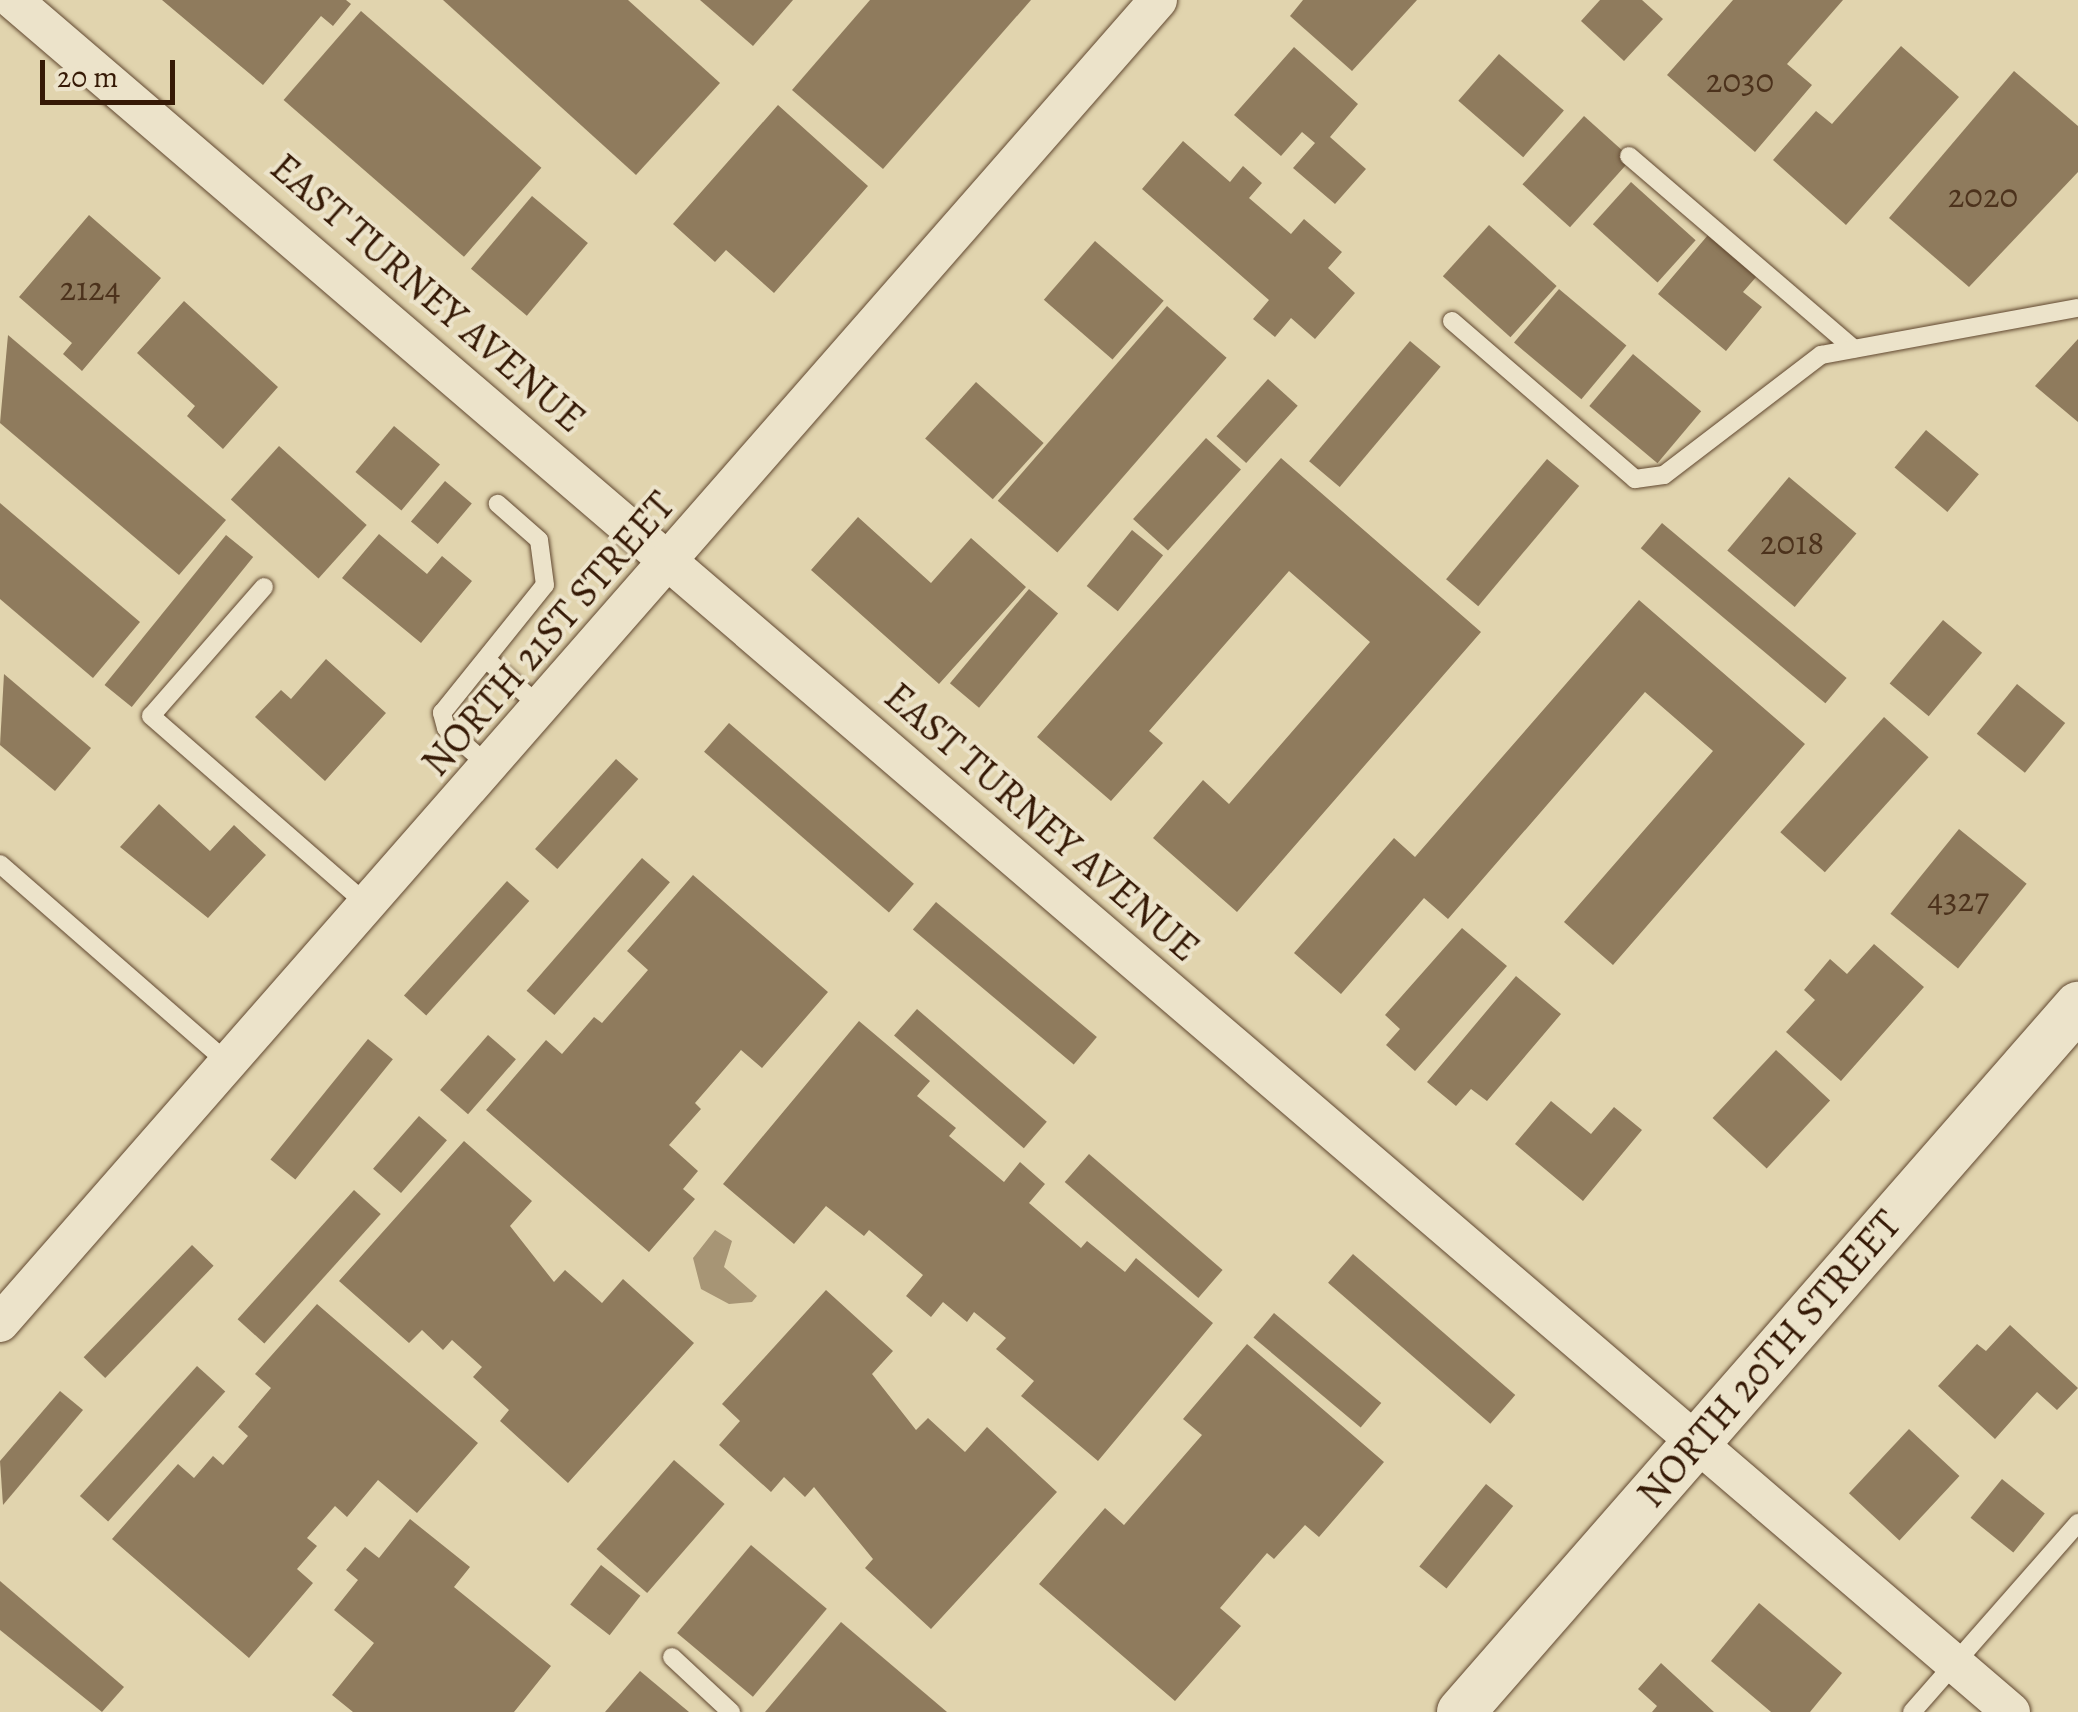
<!DOCTYPE html>
<html>
<head>
<meta charset="utf-8">
<style>
	body { margin:0 }
	#map { position:relative; width:2078px; height:1712px; overflow:hidden; background:#e1d4ae; font-family:Alegreya,serif }
	div>[style] { position:absolute }
	.water>* { inset:0; background:#a79575 }
	.building>* { inset:0; background:#8f7b5d; transform-origin:0 0 }
	.roads { filter:drop-shadow(0 0 2px #614830) drop-shadow(0 0 2px #614830) }
	.service>* { height:18px; margin:-9px; padding:0 9px; transform-origin:9px; border-radius:9px; background:#ece3ca }
	.minor>* { height:38px; margin:-19px; padding:0 19px; transform-origin:19px; border-radius:19px; background:#ece3ca }
	.tertiary>* { height:48px; margin:-24px; padding:0 24px; transform-origin:24px; border-radius:24px; background:#ece3ca }
	span { translate:-50% -50%; white-space:nowrap; text-align:center; line-height:1.15; -webkit-text-stroke:8px #ece3ca; paint-order:stroke }
	.number-label { font-size:35px; color:#4c321c }
	.number-label span { -webkit-text-stroke-width:0 }
	.street-label { font-size:40px; color:#361a06 }
	.scale { position:absolute; left:40px; top:60px; width:135px; height:45px; box-sizing:border-box; border:5px solid #361a06; border-top:0; padding-left:12px; font-size:30px; line-height:35px; white-space:nowrap; color:#361a06; -webkit-text-stroke:8px #ece3ca; paint-order:stroke }
</style>
</head>
<body>
<div id="map">
	<div class="water">
		<div style="clip-path:polygon(715px 1230px,732px 1241px,724px 1267px,757px 1296px,752px 1302px,729px 1304px,701px 1289px,693px 1258px)"></div>
	</div>
	<div class="building">
		<div style="clip-path:polygon(162px 0,346px 0,351px 4px,333px 26px,321px 16px,263px 85px)"></div>
		<div style="clip-path:polygon(443px 0,628px 0,720px 83px,636px 175px)"></div>
		<div style="clip-path:polygon(700px 0,793px 0,753px 46px)"></div>
		<div style="clip-path:polygon(870px 0,1031px 0,883px 169px,792px 90px)"></div>
		<div style="clip-path:polygon(1303px 0,1417px 0,1352px 71px,1290px 16px)"></div>
		<div style="clip-path:polygon(1600px 0,1642px 0,1663px 19px,1624px 61px,1581px 21px)"></div>
		<div style="clip-path:polygon(1733px 0,1843px 0,1787px 64px,1812px 85px,1755px 152px,1667px 75px)"></div>
		<div style="left:361px;top:11px;width:239px;height:118px;rotate:41deg"></div>
		<div style="clip-path:polygon(1901px 46px,1959px 97px,1846px 225px,1773px 160px,1816px 111px,1832px 124px)"></div>
		<div style="clip-path:polygon(1294px 47px,1358px 104px,1330px 137px,1366px 169px,1335px 204px,1293px 168px,1315px 143px,1302px 132px,1281px 156px,1234px 115px)"></div>
		<div style="left:1499px;top:54px;width:86px;height:62px;rotate:41deg"></div>
		<div style="clip-path:polygon(2014px 71px,2078px 126px,2078px 172px,1969px 287px,1889px 218px)"></div>
		<div style="clip-path:polygon(778px 105px,868px 186px,774px 293px,726px 250px,715px 262px,673px 224px)"></div>
		<div style="left:1584px;top:116px;width:64px;height:92px;rotate:42deg"></div>
		<div style="clip-path:polygon(1183px 141px,1230px 182px,1243px 166px,1262px 183px,1249px 198px,1291px 234px,1304px 219px,1342px 252px,1328px 268px,1355px 293px,1315px 339px,1291px 318px,1275px 337px,1253px 319px,1269px 300px,1142px 189px)"></div>
		<div style="left:1631px;top:182px;width:87px;height:57px;rotate:42deg"></div>
		<div style="left:532px;top:196px;width:73px;height:95px;rotate:40deg"></div>
		<div style="clip-path:polygon(89px 215px,161px 278px,82px 371px,63px 354px,72px 343px,19px 297px)"></div>
		<div style="left:1489px;top:225px;width:91px;height:69px;rotate:42deg"></div>
		<div style="clip-path:polygon(1708px 235px,1757px 276px,1743px 292px,1762px 307px,1726px 351px,1658px 294px)"></div>
		<div style="left:1095px;top:241px;width:91px;height:78px;rotate:41deg"></div>
		<div style="left:1559px;top:289px;width:88px;height:70px;rotate:40deg"></div>
		<div style="clip-path:polygon(184px 301px,278px 387px,223px 449px,187px 416px,195px 406px,137px 353px)"></div>
		<div style="left:1167px;top:306px;width:79px;height:258px;rotate:41deg"></div>
		<div style="clip-path:polygon(8px 335px,226px 520px,179px 575px,0 423px)"></div>
		<div style="clip-path:polygon(2078px 339px,2078px 422px,2035px 386px)"></div>
		<div style="left:1410px;top:341px;width:40px;height:157px;rotate:40deg"></div>
		<div style="left:1633px;top:354px;width:89px;height:68px;rotate:40deg"></div>
		<div style="left:1268px;top:379px;width:40px;height:77px;rotate:42deg"></div>
		<div style="left:976px;top:382px;width:91px;height:76px;rotate:42deg"></div>
		<div style="left:394px;top:426px;width:60px;height:60px;rotate:40deg"></div>
		<div style="left:1926px;top:430px;width:69px;height:49px;rotate:40deg"></div>
		<div style="left:1206px;top:438px;width:47px;height:109px;rotate:42deg"></div>
		<div style="left:279px;top:446px;width:118px;height:72px;rotate:42deg"></div>
		<div style="clip-path:polygon(1281px 458px,1481px 632px,1237px 912px,1153px 838px,1203px 780px,1229px 804px,1370px 642px,1289px 571px,1149px 731px,1163px 743px,1111px 801px,1037px 737px)"></div>
		<div style="left:1547px;top:459px;width:42px;height:157px;rotate:40deg"></div>
		<div style="left:1789px;top:477px;width:88px;height:96px;rotate:40deg"></div>
		<div style="left:445px;top:481px;width:35px;height:53px;rotate:40deg"></div>
		<div style="clip-path:polygon(0 503px,140px 622px,93px 678px,0 599px)"></div>
		<div style="clip-path:polygon(858px 517px,931px 583px,971px 538px,1026px 587px,939px 684px,811px 570px)"></div>
		<div style="left:1662px;top:523px;width:241px;height:33px;rotate:40deg"></div>
		<div style="left:1132px;top:530px;width:40px;height:72px;rotate:39deg"></div>
		<div style="clip-path:polygon(379px 534px,427px 574px,442px 556px,472px 581px,421px 643px,342px 578px)"></div>
		<div style="left:226px;top:535px;width:35px;height:193px;rotate:39deg"></div>
		<div style="left:1029px;top:589px;width:38px;height:123px;rotate:40deg"></div>
		<div style="clip-path:polygon(1639px 600px,1805px 744px,1613px 965px,1564px 922px,1713px 751px,1645px 692px,1448px 919px,1424px 898px,1341px 994px,1294px 953px,1394px 838px,1415px 857px)"></div>
		<div style="left:1943px;top:620px;width:51px;height:83px;rotate:40deg"></div>
		<div style="clip-path:polygon(326px 659px,386px 713px,325px 781px,255px 717px,281px 690px,291px 699px)"></div>
		<div style="clip-path:polygon(4px 674px,91px 748px,55px 791px,0 745px)"></div>
		<div style="left:2017px;top:684px;width:62px;height:64px;rotate:39deg"></div>
		<div style="left:1884px;top:717px;width:60px;height:155px;rotate:42deg"></div>
		<div style="left:729px;top:723px;width:245px;height:38px;rotate:41deg"></div>
		<div style="left:616px;top:759px;width:30px;height:121px;rotate:42deg"></div>
		<div style="clip-path:polygon(159px 804px,210px 851px,234px 825px,266px 855px,208px 918px,120px 847px)"></div>
		<div style="left:1959px;top:829px;width:87px;height:109px;rotate:39deg"></div>
		<div style="left:642px;top:858px;width:37px;height:176px;rotate:41deg"></div>
		<div style="clip-path:polygon(693px 875px,828px 992px,762px 1068px,741px 1050px,695px 1103px,701px 1109px,669px 1145px,698px 1171px,683px 1189px,695px 1199px,649px 1252px,486px 1110px,546px 1040px,562px 1054px,594px 1017px,602px 1023px,648px 970px,627px 951px)"></div>
		<div style="left:507px;top:881px;width:30px;height:154px;rotate:42deg"></div>
		<div style="left:936px;top:902px;width:210px;height:36px;rotate:40deg"></div>
		<div style="clip-path:polygon(1462px 928px,1507px 966px,1415px 1071px,1386px 1045px,1400px 1029px,1385px 1015px)"></div>
		<div style="clip-path:polygon(1874px 944px,1924px 987px,1841px 1081px,1786px 1032px,1815px 1000px,1804px 990px,1830px 959px,1847px 974px)"></div>
		<div style="clip-path:polygon(1516px 976px,1561px 1014px,1487px 1101px,1471px 1089px,1456px 1106px,1427px 1082px)"></div>
		<div style="left:917px;top:1009px;width:172px;height:35px;rotate:41deg"></div>
		<div style="clip-path:polygon(859px 1021px,930px 1081px,917px 1096px,956px 1128px,949px 1136px,1004px 1182px,1020px 1162px,1045px 1184px,1029px 1203px,1081px 1248px,1087px 1241px,1125px 1272px,1136px 1258px,1213px 1323px,1098px 1461px,1021px 1396px,1034px 1381px,996px 1349px,1006px 1338px,974px 1312px,967px 1322px,943px 1302px,931px 1317px,906px 1296px,923px 1275px,869px 1230px,864px 1236px,826px 1206px,794px 1244px,723px 1184px)"></div>
		<div style="left:488px;top:1035px;width:37px;height:73px;rotate:41deg"></div>
		<div style="left:368px;top:1039px;width:32px;height:155px;rotate:39deg"></div>
		<div style="left:1776px;top:1050px;width:74px;height:93px;rotate:43deg"></div>
		<div style="clip-path:polygon(1551px 1101px,1591px 1134px,1614px 1107px,1642px 1130px,1583px 1201px,1515px 1144px)"></div>
		<div style="left:419px;top:1116px;width:37px;height:70px;rotate:41deg"></div>
		<div style="clip-path:polygon(464px 1141px,532px 1201px,510px 1226px,554px 1282px,565px 1270px,602px 1303px,623px 1279px,694px 1343px,568px 1483px,500px 1421px,509px 1410px,473px 1377px,482px 1367px,452px 1340px,443px 1350px,422px 1330px,409px 1343px,339px 1281px)"></div>
		<div style="left:1089px;top:1154px;width:177px;height:37px;rotate:41deg"></div>
		<div style="left:354px;top:1190px;width:36px;height:174px;rotate:42deg"></div>
		<div style="left:192px;top:1245px;width:30px;height:156px;rotate:44deg"></div>
		<div style="left:1353px;top:1254px;width:215px;height:38px;rotate:41deg"></div>
		<div style="clip-path:polygon(826px 1290px,893px 1351px,872px 1374px,916px 1430px,928px 1418px,965px 1452px,987px 1427px,1057px 1492px,931px 1629px,865px 1568px,873px 1559px,814px 1487px,805px 1497px,784px 1477px,771px 1492px,719px 1445px,740px 1421px,722px 1404px)"></div>
		<div style="clip-path:polygon(317px 1304px,478px 1443px,417px 1513px,378px 1480px,347px 1517px,335px 1506px,307px 1538px,317px 1546px,297px 1569px,313px 1583px,249px 1658px,112px 1539px,178px 1464px,194px 1478px,213px 1456px,223px 1465px,248px 1436px,238px 1427px,271px 1388px,255px 1374px)"></div>
		<div style="left:1274px;top:1313px;width:140px;height:32px;rotate:40deg"></div>
		<div style="clip-path:polygon(2010px 1325px,2078px 1388px,2057px 1410px,2037px 1392px,1995px 1439px,1938px 1386px,1977px 1344px,1986px 1351px)"></div>
		<div style="clip-path:polygon(1247px 1344px,1384px 1462px,1319px 1537px,1305px 1525px,1274px 1559px,1267px 1553px,1220px 1608px,1241px 1626px,1175px 1701px,1039px 1584px,1105px 1508px,1124px 1525px,1202px 1435px,1183px 1419px)"></div>
		<div style="left:197px;top:1366px;width:38px;height:175px;rotate:42deg"></div>
		<div style="clip-path:polygon(60px 1391px,83px 1410px,3px 1505px,0 1461px)"></div>
		<div style="left:1909px;top:1429px;width:69px;height:88px;rotate:43deg"></div>
		<div style="left:674px;top:1460px;width:67px;height:118px;rotate:41deg"></div>
		<div style="left:2002px;top:1479px;width:55px;height:50px;rotate:39deg"></div>
		<div style="left:1486px;top:1484px;width:35px;height:106px;rotate:39deg"></div>
		<div style="clip-path:polygon(410px 1519px,470px 1567px,454px 1587px,551px 1666px,514px 1712px,353px 1712px,332px 1695px,374px 1643px,334px 1610px,358px 1580px,346px 1570px,365px 1547px,379px 1558px)"></div>
		<div style="left:751px;top:1545px;width:99px;height:115px;rotate:40deg"></div>
		<div style="left:601px;top:1565px;width:50px;height:50px;rotate:38deg"></div>
		<div style="clip-path:polygon(0 1581px,124px 1687px,102px 1712px,0 1630px)"></div>
		<div style="clip-path:polygon(1759px 1603px,1842px 1673px,1810px 1712px,1771px 1712px,1711px 1661px)"></div>
		<div style="clip-path:polygon(841px 1622px,947px 1712px,765px 1712px)"></div>
		<div style="clip-path:polygon(1661px 1663px,1714px 1712px,1652px 1712px,1657px 1706px,1638px 1689px)"></div>
		<div style="clip-path:polygon(640px 1671px,689px 1712px,605px 1712px)"></div>
	</div>
	<div class="roads">
		<div class="service">
			<div style="left:1629px;top:156px;width:296px;rotate:40.6deg"></div>
			<div style="left:1452px;top:321px;width:242px;rotate:40.8deg"></div>
			<div style="left:1635px;top:479px;width:29px;rotate:-8deg"></div>
			<div style="left:1664px;top:475px;width:198px;rotate:-37.4deg"></div>
			<div style="left:1821px;top:355px;width:261px;rotate:-10.4deg"></div>
			<div style="left:264px;top:587px;width:171px;rotate:131.2deg"></div>
			<div style="left:151px;top:716px;width:289px;rotate:41.1deg"></div>
			<div style="left:487px;top:660px;width:74px;rotate:41.2deg"></div>
			<div style="left:491px;top:768px;width:60px;rotate:-138.4deg"></div>
			<div style="left:446px;top:728px;width:16px;rotate:-105deg"></div>
			<div style="left:442px;top:713px;width:164px;rotate:-51.2deg"></div>
			<div style="left:545px;top:585px;width:45px;rotate:-97.6deg"></div>
			<div style="left:539px;top:540px;width:55px;rotate:-138.7deg"></div>
			<div style="left:0;top:864px;width:303px;rotate:41.1deg"></div>
			<div style="left:672px;top:1657px;width:81px;rotate:43deg"></div>
			<div style="left:1912px;top:1712px;width:252px;rotate:-48.7deg"></div>
		</div>
		<div class="minor">
			<div style="left:13px;top:0;width:2631px;rotate:40.59deg"></div>
			<div style="left:0;top:1323px;width:1758px;rotate:-48.8deg"></div>
		</div>
		<div class="tertiary">
			<div style="left:1461px;top:1712px;width:938px;rotate:-48.85deg"></div>
		</div>
	</div>
	<div class="number-label">
		<span style="left:1740px;top:80px">2030</span>
		<span style="left:1983px;top:195px">2020</span>
		<span style="left:90px;top:288px">2124</span>
		<span style="left:1792px;top:542px">2018</span>
		<span style="left:1958px;top:899px">4327</span>
	</div>
	<div class="street-label">
		<span style="left:428px;top:293px;rotate:41deg">EAST TURNEY AVENUE</span>
		<span style="left:548px;top:634px;rotate:-49deg">NORTH 21ST STREET</span>
		<span style="left:1042px;top:822px;rotate:41deg">EAST TURNEY AVENUE</span>
		<span style="left:1769px;top:1359px;rotate:-49deg">NORTH 20TH STREET</span>
	</div>
	<div class="scale">20 m</div>
</div>
</body>
</html>
